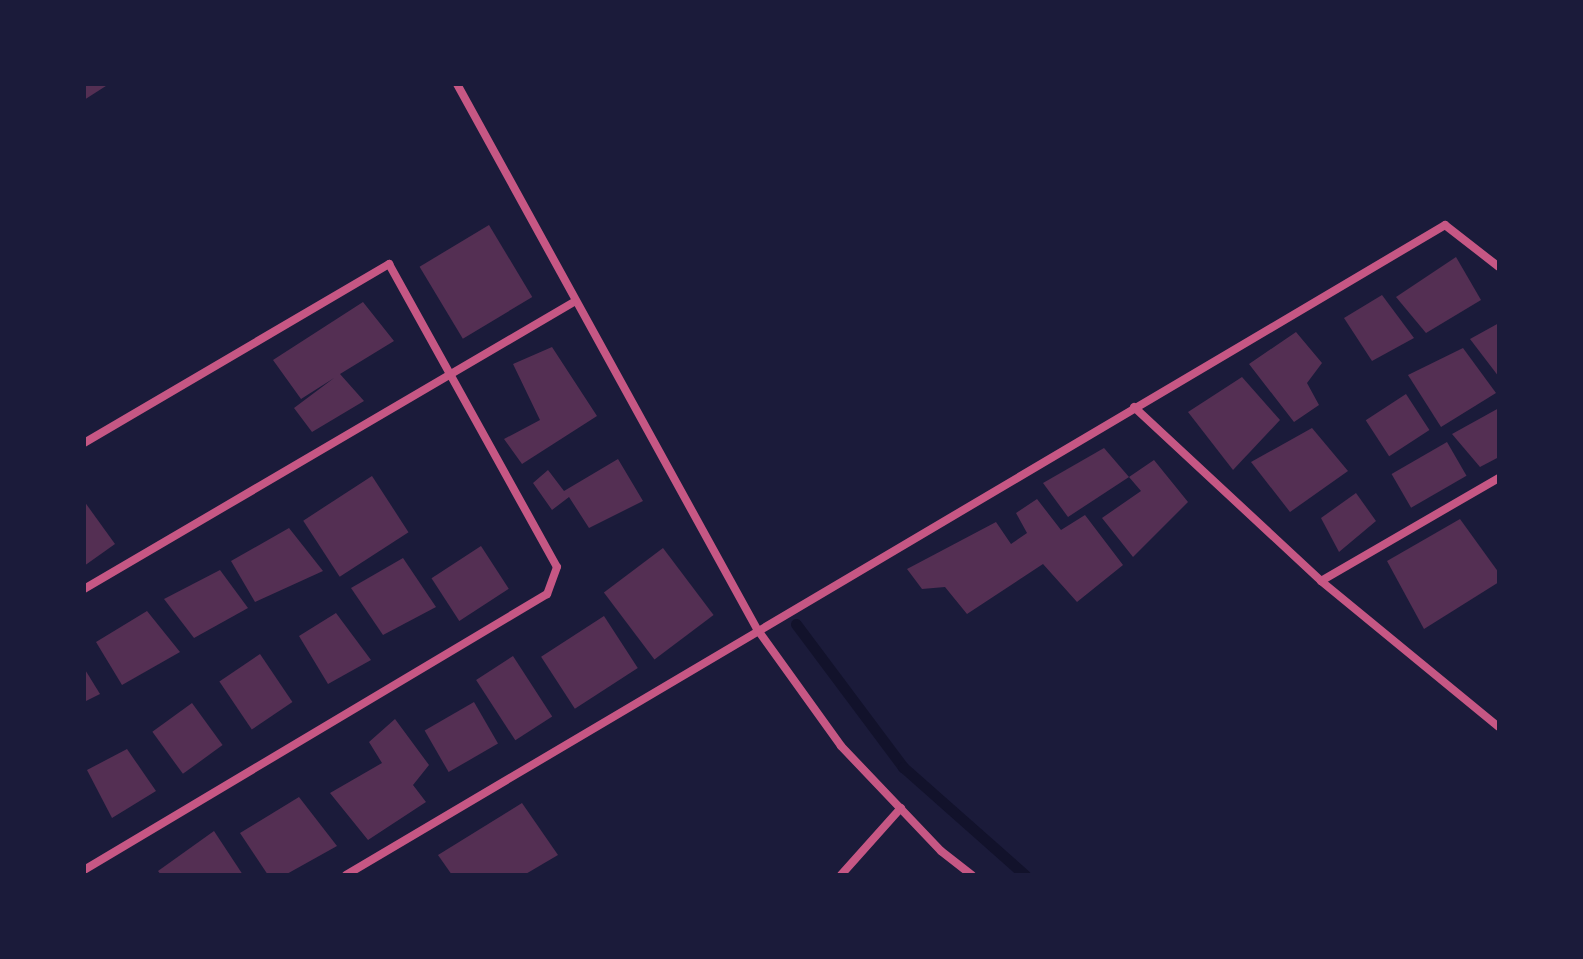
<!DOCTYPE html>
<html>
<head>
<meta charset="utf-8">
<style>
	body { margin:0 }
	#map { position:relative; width:1583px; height:959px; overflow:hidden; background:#1b1b3a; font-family:Raleway,sans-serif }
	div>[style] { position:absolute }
	.stream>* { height:11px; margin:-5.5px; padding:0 5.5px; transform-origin:5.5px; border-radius:5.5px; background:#12122b }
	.building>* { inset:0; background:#542f53; transform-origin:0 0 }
	.minor>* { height:8px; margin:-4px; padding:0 4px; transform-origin:4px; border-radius:4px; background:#c65784 }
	span { translate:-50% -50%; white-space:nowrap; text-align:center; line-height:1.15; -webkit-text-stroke:8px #1b1b3a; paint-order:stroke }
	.frame { position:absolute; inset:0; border:86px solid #1b1b3a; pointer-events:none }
</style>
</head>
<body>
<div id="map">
	<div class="stream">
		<div style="left:796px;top:624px;width:179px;rotate:53.2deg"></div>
		<div style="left:903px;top:767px;width:163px;rotate:41.5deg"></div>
	</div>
	<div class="building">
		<div style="clip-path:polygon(84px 84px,109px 84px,84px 100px)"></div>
		<div style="left:489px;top:225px;width:84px;height:81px;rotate:59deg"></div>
		<div style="clip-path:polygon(1456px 257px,1481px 300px,1426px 333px,1396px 297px)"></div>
		<div style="clip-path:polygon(1382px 295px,1414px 338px,1372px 361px,1344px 318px)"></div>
		<div style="clip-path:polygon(363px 302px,394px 341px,340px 374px,364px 401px,312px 432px,294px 408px,334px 378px,301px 399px,273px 360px)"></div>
		<div style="clip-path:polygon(1499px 323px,1499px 377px,1470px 339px)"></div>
		<div style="clip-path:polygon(1296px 332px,1322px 363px,1307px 383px,1319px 405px,1294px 422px,1249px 364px)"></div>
		<div style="clip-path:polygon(552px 347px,597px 416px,522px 464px,504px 439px,540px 420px,513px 364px)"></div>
		<div style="clip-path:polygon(1463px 348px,1496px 393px,1441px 427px,1408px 375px)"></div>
		<div style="clip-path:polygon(1242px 377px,1280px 420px,1233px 470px,1188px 412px)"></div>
		<div style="left:1406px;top:394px;width:43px;height:48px;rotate:57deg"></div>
		<div style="clip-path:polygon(1499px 408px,1499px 457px,1480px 467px,1452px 434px)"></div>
		<div style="clip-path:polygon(1312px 428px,1348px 471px,1290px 512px,1251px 462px)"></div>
		<div style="left:1447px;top:442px;width:39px;height:64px;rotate:60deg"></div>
		<div style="clip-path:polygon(1104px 448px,1129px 477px,1068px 517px,1043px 483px)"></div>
		<div style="clip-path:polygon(618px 459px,643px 501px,589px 528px,569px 497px,552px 510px,533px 483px,548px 470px,564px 491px)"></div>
		<div style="clip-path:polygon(1154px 460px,1188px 502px,1133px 557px,1102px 518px,1141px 491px,1129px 477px)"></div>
		<div style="left:372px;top:476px;width:67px;height:82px;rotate:57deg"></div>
		<div style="clip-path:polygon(1356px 493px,1376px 521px,1339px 552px,1321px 518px)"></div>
		<div style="clip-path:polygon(1037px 499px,1061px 530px,1085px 515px,1123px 565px,1077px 602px,1043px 564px,967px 614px,945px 587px,922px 589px,907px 569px,996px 522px,1011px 544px,1027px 533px,1016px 513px)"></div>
		<div style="clip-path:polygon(84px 501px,115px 544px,84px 566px)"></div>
		<div style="clip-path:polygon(1460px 519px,1499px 573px,1499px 582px,1424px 629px,1387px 561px)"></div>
		<div style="clip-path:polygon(289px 528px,323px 571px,255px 602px,231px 561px)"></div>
		<div style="left:481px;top:546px;width:51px;height:59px;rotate:57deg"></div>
		<div style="left:663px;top:548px;width:84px;height:74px;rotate:53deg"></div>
		<div style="clip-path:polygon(403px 558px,436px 607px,383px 635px,351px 588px)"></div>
		<div style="clip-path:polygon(220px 570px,248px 608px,194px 638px,164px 599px)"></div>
		<div style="clip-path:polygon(147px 611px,180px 652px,122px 685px,96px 642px)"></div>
		<div style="clip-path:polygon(336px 613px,371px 660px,328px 684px,299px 636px)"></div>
		<div style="left:604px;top:616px;width:62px;height:75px;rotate:57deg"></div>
		<div style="left:260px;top:654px;width:58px;height:49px;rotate:56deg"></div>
		<div style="left:513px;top:656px;width:72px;height:44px;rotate:57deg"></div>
		<div style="clip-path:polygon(84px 668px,100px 694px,84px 702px)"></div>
		<div style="left:474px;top:702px;width:48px;height:57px;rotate:60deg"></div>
		<div style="left:192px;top:703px;width:52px;height:49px;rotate:54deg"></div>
		<div style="clip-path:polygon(395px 719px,429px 765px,413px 785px,426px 802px,368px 840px,330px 793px,382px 763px,369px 742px)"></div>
		<div style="clip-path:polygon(127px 749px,156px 791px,112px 818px,87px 770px)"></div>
		<div style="clip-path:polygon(299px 797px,337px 846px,285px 875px,268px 875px,240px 833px)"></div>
		<div style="clip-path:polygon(522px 803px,558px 855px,524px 875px,452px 875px,438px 855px)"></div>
		<div style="clip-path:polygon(214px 831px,243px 875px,161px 875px,158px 871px)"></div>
	</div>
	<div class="minor">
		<div style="left:457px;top:84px;width:622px;rotate:61.17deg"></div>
		<div style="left:757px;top:629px;width:144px;rotate:54.3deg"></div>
		<div style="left:841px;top:746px;width:145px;rotate:46.4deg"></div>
		<div style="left:941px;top:851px;width:39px;rotate:38deg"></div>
		<div style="left:1134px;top:407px;width:255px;rotate:42.9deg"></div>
		<div style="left:1321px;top:581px;width:230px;rotate:39.4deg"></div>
		<div style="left:84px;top:443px;width:354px;rotate:-30.4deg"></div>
		<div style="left:389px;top:264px;width:346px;rotate:61deg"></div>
		<div style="left:557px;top:567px;width:29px;rotate:110deg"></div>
		<div style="left:547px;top:594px;width:539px;rotate:149.2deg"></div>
		<div style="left:1321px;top:581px;width:206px;rotate:-30.1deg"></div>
		<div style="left:84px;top:589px;width:568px;rotate:-30.36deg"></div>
		<div style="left:346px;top:875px;width:1277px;rotate:-30.6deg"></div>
		<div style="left:1445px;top:225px;width:68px;rotate:37.9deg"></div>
		<div style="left:841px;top:875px;width:90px;rotate:-48.2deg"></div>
	</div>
	<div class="frame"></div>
</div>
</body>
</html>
